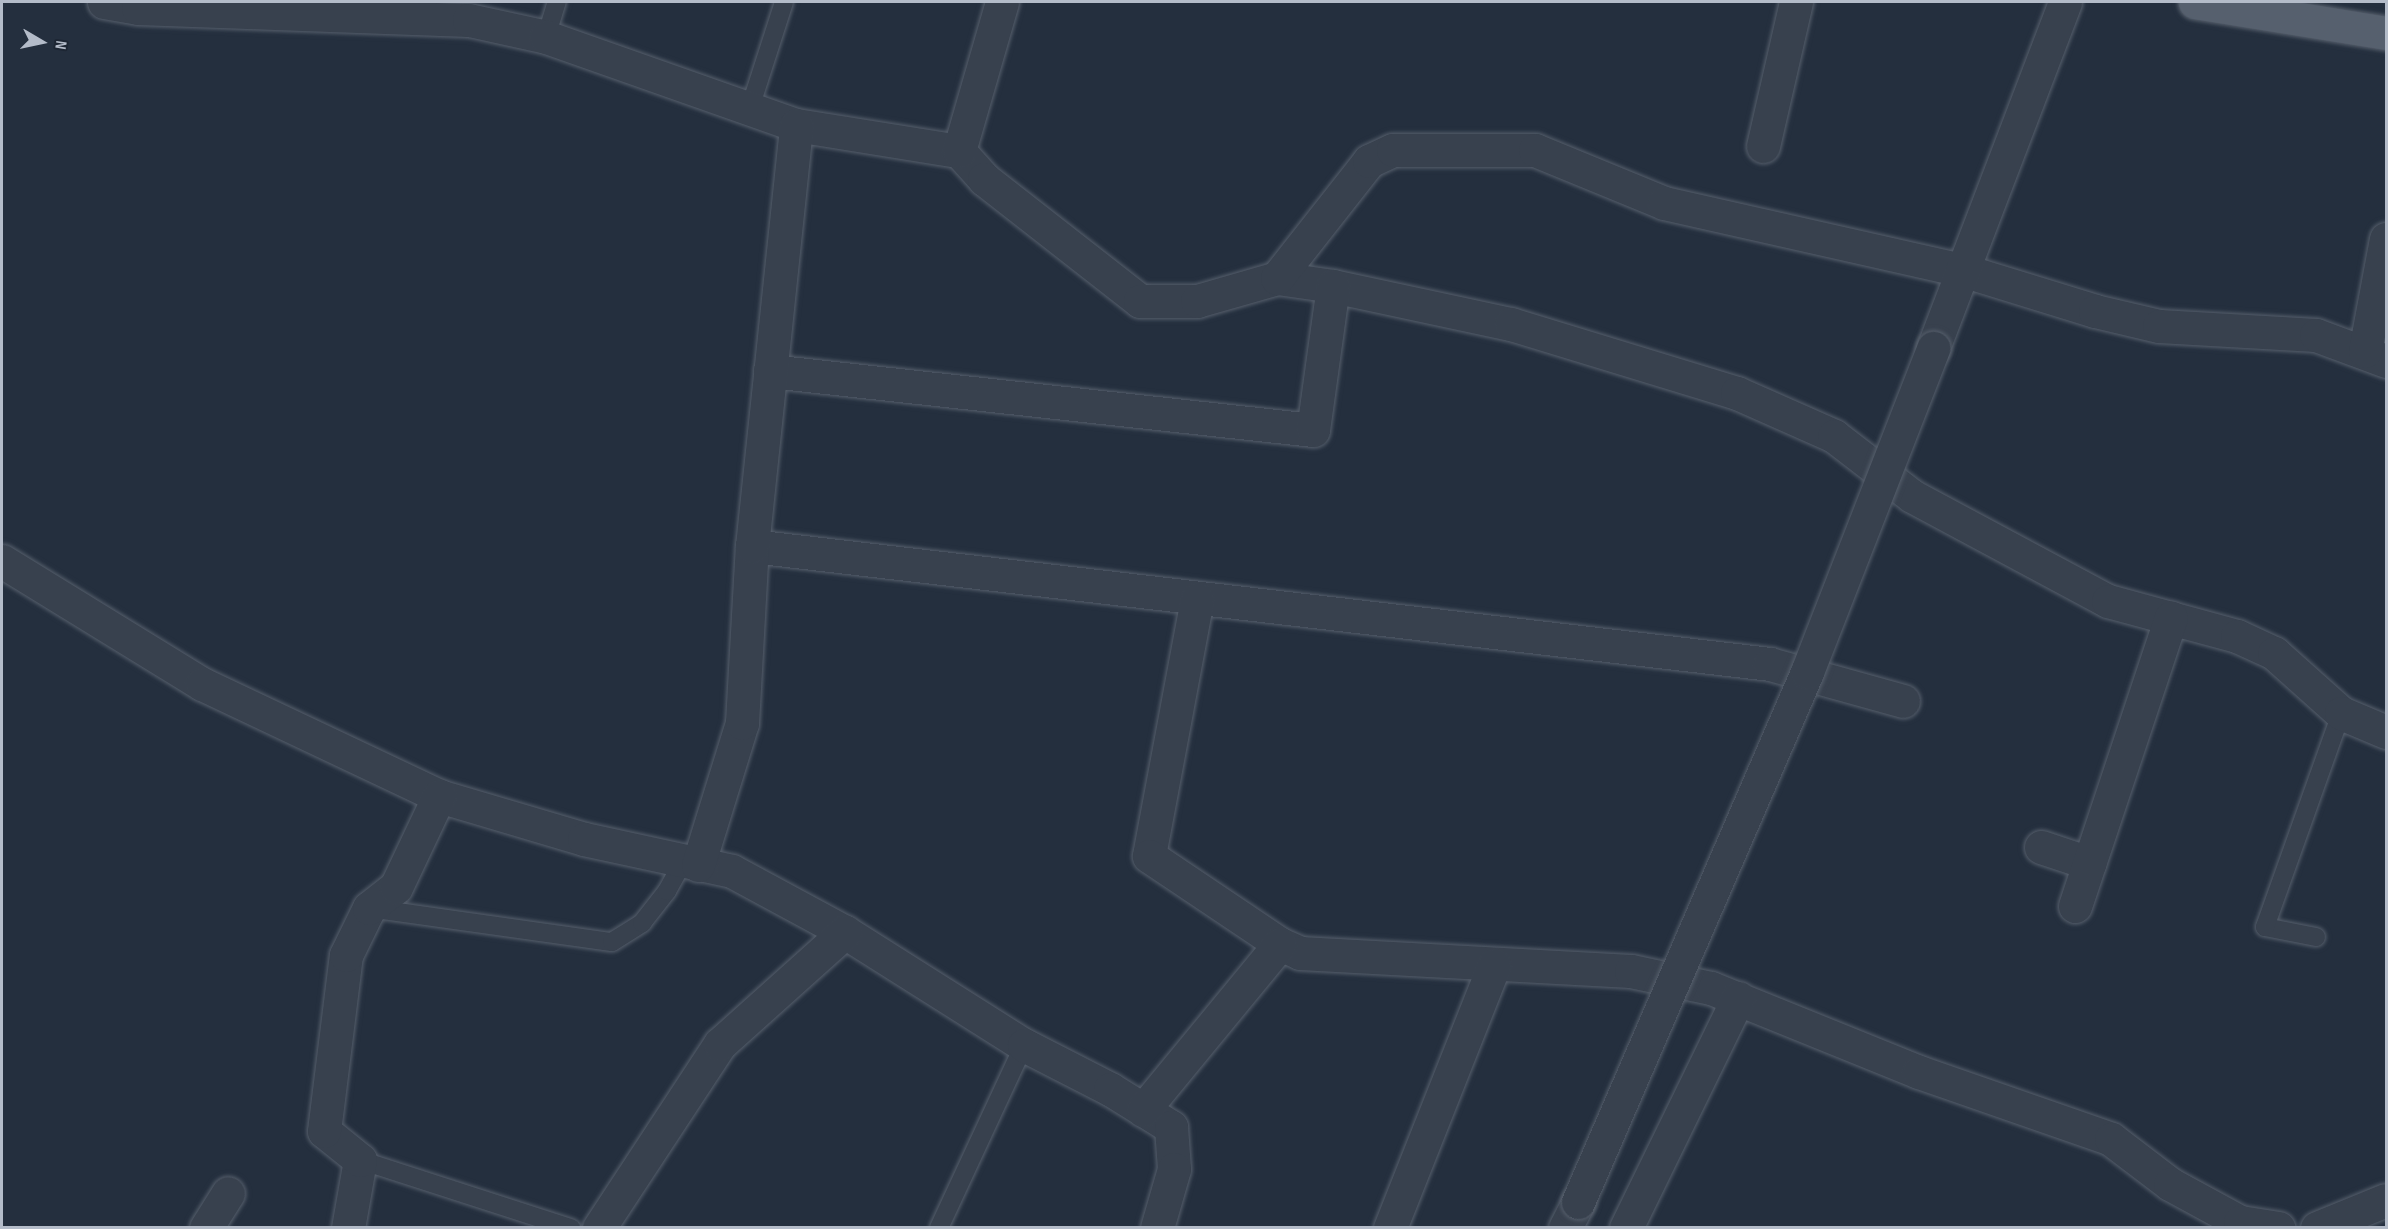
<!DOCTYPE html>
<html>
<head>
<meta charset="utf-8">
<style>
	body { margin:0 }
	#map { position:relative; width:2388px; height:1229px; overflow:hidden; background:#242f3e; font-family:"Sofia Sans Condensed",sans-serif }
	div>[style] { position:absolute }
	.roads { filter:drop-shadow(0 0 2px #565f6c) drop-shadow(0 0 2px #565f6c) }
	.service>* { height:18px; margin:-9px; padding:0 9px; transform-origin:9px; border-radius:9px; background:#38414e }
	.minor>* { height:33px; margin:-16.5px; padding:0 16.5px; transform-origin:16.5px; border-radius:16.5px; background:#38414e }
	.tertiary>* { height:33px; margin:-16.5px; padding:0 16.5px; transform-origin:16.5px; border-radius:16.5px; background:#38414e }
	.primary>* { height:33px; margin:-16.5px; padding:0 16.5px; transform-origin:16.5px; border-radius:16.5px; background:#56606e }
	.bridges { filter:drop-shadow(0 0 2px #565f6c) drop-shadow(0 0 2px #565f6c) }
	.tertiary-bridge>* { height:33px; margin:-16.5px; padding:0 16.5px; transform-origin:16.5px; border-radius:16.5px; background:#38414e }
	span { translate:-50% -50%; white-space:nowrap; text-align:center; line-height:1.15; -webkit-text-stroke:4.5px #1d2633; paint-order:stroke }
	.frame { position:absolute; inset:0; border:3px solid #b4bcc9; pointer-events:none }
	.north { position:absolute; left:12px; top:12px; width:60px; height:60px; -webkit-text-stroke:4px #1d2633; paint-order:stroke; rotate:99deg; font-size:16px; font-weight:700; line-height:24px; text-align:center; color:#b4bcc9 }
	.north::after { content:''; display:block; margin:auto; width:21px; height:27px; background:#b4bcc9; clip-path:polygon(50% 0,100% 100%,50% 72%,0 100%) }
</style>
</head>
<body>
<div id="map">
	<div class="roads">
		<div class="service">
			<div style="left:546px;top:37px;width:37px;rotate:-73deg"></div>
			<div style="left:749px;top:111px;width:114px;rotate:-72.2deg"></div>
			<div style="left:369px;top:908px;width:245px;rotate:8deg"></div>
			<div style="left:612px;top:942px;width:36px;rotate:-32deg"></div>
			<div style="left:642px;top:923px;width:41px;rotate:-52deg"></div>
			<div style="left:667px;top:891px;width:33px;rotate:-61deg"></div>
			<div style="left:2316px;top:937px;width:52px;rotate:-168.9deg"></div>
			<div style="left:2265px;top:927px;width:227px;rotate:-70.4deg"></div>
			<div style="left:360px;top:1160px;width:222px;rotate:17.9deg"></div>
			<div style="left:939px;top:1228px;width:202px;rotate:-65.1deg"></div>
		</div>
		<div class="minor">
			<div style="left:104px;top:2px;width:35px;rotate:10deg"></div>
			<div style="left:138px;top:8px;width:331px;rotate:2.1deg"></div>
			<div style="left:469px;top:20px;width:79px;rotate:12.4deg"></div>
			<div style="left:546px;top:37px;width:265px;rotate:19.4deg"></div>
			<div style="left:796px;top:125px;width:165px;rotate:9.1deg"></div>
			<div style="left:959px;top:151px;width:38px;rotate:48deg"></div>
			<div style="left:984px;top:179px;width:198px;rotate:38deg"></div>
			<div style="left:1140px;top:301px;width:57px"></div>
			<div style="left:1197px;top:301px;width:83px;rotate:-16deg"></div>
			<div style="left:1277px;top:278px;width:57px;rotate:8.1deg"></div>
			<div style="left:1333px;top:286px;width:182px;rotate:12.1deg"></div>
			<div style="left:1511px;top:324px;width:236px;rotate:17deg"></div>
			<div style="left:1737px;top:393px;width:106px;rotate:23.9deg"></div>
			<div style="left:1834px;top:436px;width:98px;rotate:37.6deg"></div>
			<div style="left:1912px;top:496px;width:222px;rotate:28.2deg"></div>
			<div style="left:2108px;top:601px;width:134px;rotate:15.2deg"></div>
			<div style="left:2237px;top:636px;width:41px;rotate:24.7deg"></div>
			<div style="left:2274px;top:653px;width:90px;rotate:41.8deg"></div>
			<div style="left:2341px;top:713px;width:49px;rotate:22.9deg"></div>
			<div style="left:1763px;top:146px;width:148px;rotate:-77.1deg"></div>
			<div style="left:959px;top:151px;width:155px;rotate:-73.9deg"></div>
			<div style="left:1277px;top:278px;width:149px;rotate:-51.8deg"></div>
			<div style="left:1369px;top:161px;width:26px;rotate:-25deg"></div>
			<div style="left:1393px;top:150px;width:142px"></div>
			<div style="left:1535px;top:150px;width:139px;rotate:22.3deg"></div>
			<div style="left:1664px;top:203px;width:305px;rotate:12.7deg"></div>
			<div style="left:1962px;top:270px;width:139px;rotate:17.1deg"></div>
			<div style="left:2095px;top:311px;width:66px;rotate:13.2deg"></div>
			<div style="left:2159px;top:326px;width:157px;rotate:3.3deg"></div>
			<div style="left:2316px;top:335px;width:75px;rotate:20.4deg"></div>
			<div style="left:2365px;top:351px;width:114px;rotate:-79.4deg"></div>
			<div style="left:770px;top:371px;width:546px;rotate:6.2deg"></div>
			<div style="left:1313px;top:430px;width:145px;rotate:-82.1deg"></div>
			<div style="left:752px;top:546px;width:1025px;rotate:6.61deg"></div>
			<div style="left:1770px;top:664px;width:138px;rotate:15.5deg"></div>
			<div style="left:2px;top:561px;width:235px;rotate:31.6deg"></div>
			<div style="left:202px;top:684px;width:262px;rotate:25.3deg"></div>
			<div style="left:439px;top:796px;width:151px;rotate:16.5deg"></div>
			<div style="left:584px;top:839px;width:151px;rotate:12.2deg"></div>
			<div style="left:732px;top:871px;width:128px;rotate:28.4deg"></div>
			<div style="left:845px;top:932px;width:212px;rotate:32.3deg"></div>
			<div style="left:1024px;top:1045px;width:97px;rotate:27.1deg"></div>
			<div style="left:1110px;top:1089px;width:72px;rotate:31.9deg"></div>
			<div style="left:1171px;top:1127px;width:42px;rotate:85.9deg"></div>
			<div style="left:1174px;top:1169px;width:61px;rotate:106.1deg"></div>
			<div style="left:1197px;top:599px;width:261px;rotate:100.6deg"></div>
			<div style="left:1149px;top:856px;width:158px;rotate:33.9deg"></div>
			<div style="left:1280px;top:944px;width:22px;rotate:24deg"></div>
			<div style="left:1300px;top:953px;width:331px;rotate:3.1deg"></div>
			<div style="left:1631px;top:971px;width:82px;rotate:12deg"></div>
			<div style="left:1711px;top:988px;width:224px;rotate:22deg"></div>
			<div style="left:1919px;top:1072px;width:203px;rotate:19.2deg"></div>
			<div style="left:2111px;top:1139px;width:74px;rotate:37.3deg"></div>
			<div style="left:2170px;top:1184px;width:80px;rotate:28.5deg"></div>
			<div style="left:2240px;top:1222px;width:39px;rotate:9deg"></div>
			<div style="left:2041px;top:847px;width:51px;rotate:18.4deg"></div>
			<div style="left:698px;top:865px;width:149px;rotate:-72.8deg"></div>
			<div style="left:742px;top:723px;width:177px;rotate:-86.8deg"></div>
			<div style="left:752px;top:546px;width:423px;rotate:-84deg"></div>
			<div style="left:2075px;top:906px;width:304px;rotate:-71.6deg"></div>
			<div style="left:1143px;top:1110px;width:215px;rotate:-50.5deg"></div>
			<div style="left:206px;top:1228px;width:41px;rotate:-57.8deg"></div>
			<div style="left:348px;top:1228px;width:69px;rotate:-80deg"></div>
			<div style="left:360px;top:1160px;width:46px;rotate:-141.1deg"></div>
			<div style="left:324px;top:1131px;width:177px;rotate:-82.9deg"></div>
			<div style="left:346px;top:955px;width:52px;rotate:-63.9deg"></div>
			<div style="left:369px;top:908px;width:34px;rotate:-38deg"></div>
			<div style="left:396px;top:887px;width:101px;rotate:-64.7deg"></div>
			<div style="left:599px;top:1228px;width:220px;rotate:-56.7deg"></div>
			<div style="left:720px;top:1044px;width:168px;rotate:-41.9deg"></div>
			<div style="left:1390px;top:1228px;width:283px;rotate:-68.4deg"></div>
			<div style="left:1626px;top:1228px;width:256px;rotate:-64deg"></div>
			<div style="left:2317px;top:1228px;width:74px;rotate:-22.1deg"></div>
		</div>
		<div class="tertiary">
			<div style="left:1933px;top:348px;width:370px;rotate:-69.1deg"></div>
			<div style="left:1565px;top:1228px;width:29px;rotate:-63deg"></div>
		</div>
		<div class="primary">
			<div style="left:2195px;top:2px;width:193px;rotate:9.2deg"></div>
		</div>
	</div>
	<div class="bridges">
		<div class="tertiary-bridge">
			<div style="left:1578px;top:1202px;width:577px;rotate:-66.63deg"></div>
			<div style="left:1807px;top:672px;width:348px;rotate:-68.7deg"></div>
		</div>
	</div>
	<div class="frame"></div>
	<div class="north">N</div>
</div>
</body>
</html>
